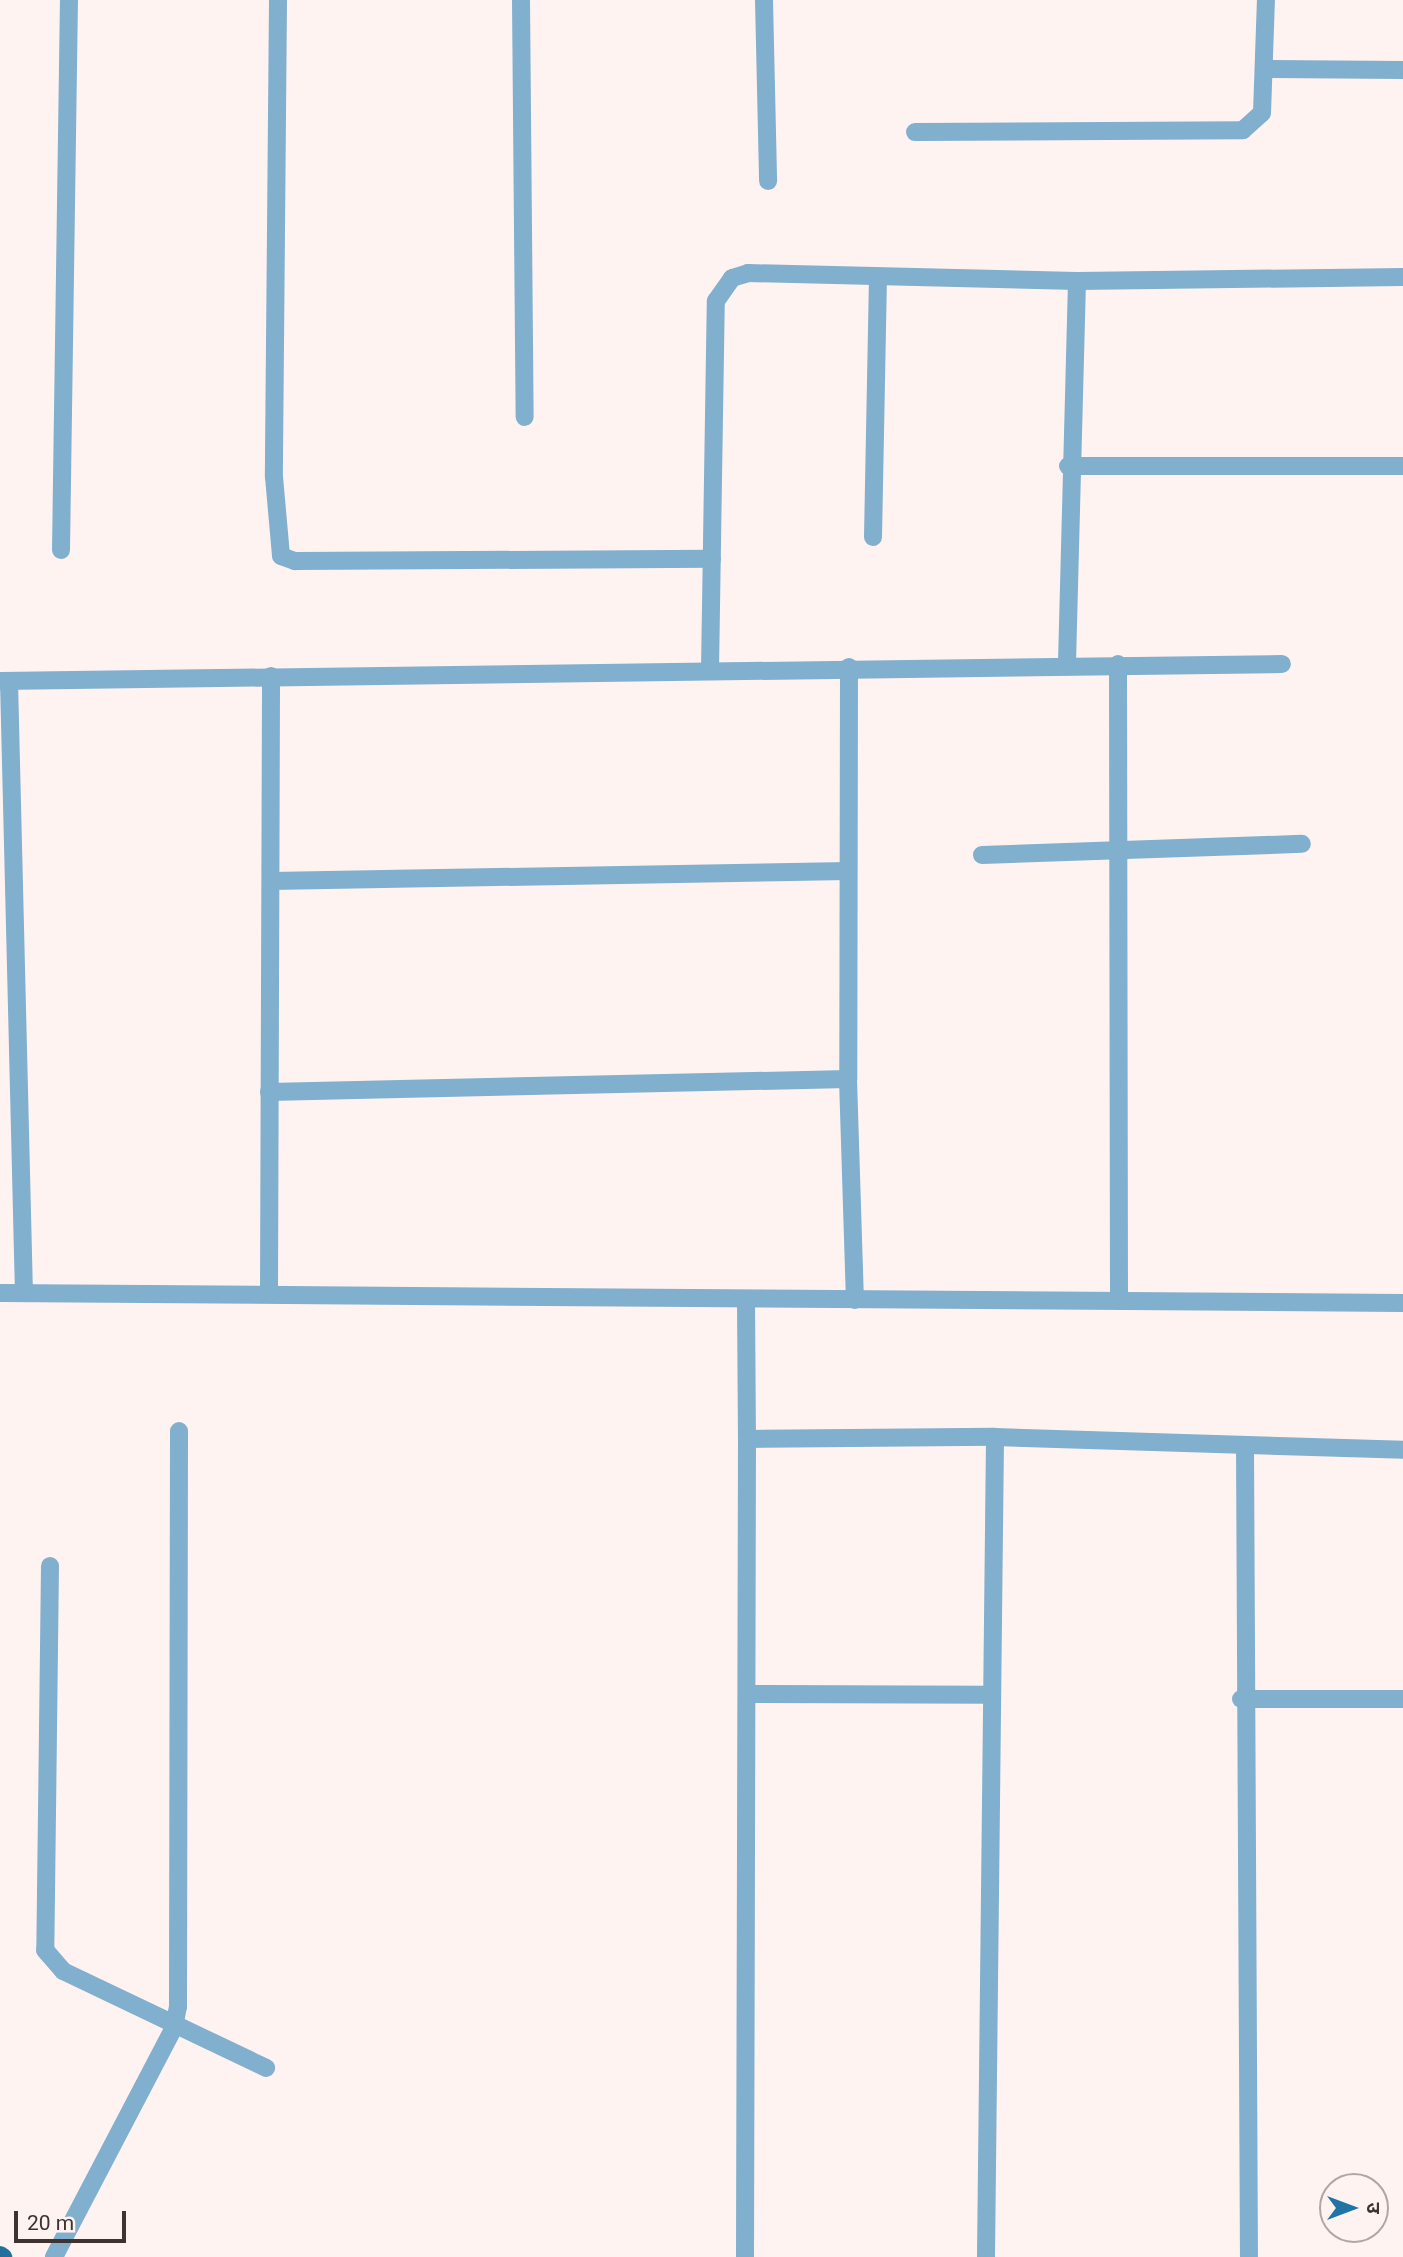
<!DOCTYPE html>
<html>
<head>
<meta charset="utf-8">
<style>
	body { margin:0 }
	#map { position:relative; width:1403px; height:2257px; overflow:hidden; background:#fef3f1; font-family:Roboto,"Noto Sans Devanagari",sans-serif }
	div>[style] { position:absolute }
	.minor>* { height:18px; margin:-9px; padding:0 9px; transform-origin:9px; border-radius:9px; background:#81afce }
	.major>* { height:18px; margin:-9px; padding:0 9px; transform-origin:9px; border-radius:9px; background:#23709c }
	span { translate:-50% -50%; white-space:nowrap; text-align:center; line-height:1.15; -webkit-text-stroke:5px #fef3f1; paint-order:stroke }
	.north { position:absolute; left:1319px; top:2173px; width:70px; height:70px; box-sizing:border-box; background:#fef3f1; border:2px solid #b1a6a5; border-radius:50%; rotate:90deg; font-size:19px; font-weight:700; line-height:28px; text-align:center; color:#3e3332 }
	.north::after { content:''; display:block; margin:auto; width:24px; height:32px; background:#2075a5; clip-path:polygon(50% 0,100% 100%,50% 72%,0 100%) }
	.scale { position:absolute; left:14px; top:2211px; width:112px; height:32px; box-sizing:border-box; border:4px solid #3e3332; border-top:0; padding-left:9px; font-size:21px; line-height:24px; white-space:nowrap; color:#3e3332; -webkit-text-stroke:5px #fef3f1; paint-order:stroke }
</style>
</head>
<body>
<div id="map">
	<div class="minor">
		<div style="left:278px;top:0;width:477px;rotate:90.5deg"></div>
		<div style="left:274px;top:477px;width:79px;rotate:84.9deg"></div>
		<div style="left:281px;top:556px;width:15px;rotate:20deg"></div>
		<div style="left:295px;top:561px;width:417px;rotate:-0.3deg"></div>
		<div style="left:521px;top:0;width:417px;rotate:89.5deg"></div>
		<div style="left:764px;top:0;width:181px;rotate:88.7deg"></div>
		<div style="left:1264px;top:69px;width:139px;rotate:0.4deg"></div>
		<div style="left:915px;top:132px;width:328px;rotate:-0.3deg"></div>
		<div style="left:1243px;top:130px;width:25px;rotate:-42deg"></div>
		<div style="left:1262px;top:113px;width:113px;rotate:-88deg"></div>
		<div style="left:1068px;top:466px;width:335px"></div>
		<div style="left:873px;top:537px;width:260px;rotate:-88.9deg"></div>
		<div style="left:61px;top:550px;width:550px;rotate:-89.17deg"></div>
		<div style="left:1067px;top:663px;width:382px;rotate:-88.5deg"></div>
		<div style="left:1118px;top:664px;width:637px;rotate:89.91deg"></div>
		<div style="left:849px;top:667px;width:412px;rotate:90.1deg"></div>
		<div style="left:848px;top:1079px;width:221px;rotate:88.2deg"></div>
		<div style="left:710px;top:670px;width:369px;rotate:-89.1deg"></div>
		<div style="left:716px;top:301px;width:28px;rotate:-55deg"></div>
		<div style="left:732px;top:278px;width:17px;rotate:-17deg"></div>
		<div style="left:748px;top:273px;width:329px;rotate:1.4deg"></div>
		<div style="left:1077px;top:281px;width:326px;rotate:-0.7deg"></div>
		<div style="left:0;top:681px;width:1282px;rotate:-0.76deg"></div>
		<div style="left:9px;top:681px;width:612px;rotate:88.6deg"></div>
		<div style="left:982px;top:855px;width:320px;rotate:-2deg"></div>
		<div style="left:271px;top:881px;width:577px;rotate:-0.99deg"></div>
		<div style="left:269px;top:1092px;width:579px;rotate:-1.29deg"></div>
		<div style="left:0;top:1293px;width:1403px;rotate:0.41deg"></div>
		<div style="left:269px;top:1293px;width:617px;rotate:-89.81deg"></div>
		<div style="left:746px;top:1300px;width:139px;rotate:89.6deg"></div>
		<div style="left:1245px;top:1445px;width:812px;rotate:89.72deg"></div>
		<div style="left:50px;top:1566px;width:384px;rotate:90.7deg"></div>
		<div style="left:45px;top:1950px;width:28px;rotate:49deg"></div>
		<div style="left:63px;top:1971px;width:225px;rotate:25.5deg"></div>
		<div style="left:750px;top:1694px;width:239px;rotate:0.2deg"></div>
		<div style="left:1241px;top:1699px;width:162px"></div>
		<div style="left:54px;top:2257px;width:259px;rotate:-62.4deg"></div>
		<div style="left:174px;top:2027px;width:20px;rotate:-79deg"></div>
		<div style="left:178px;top:2007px;width:576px;rotate:-89.9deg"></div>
		<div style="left:745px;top:2257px;width:818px;rotate:-89.86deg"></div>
		<div style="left:747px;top:1439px;width:248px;rotate:-0.5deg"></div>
		<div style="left:995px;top:1437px;width:408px;rotate:1.8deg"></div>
		<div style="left:986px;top:2257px;width:820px;rotate:-89.37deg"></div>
	</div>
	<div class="major">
		<div style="left:0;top:2255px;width:4px;rotate:34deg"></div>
	</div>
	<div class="north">उ</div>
	<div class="scale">20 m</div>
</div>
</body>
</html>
